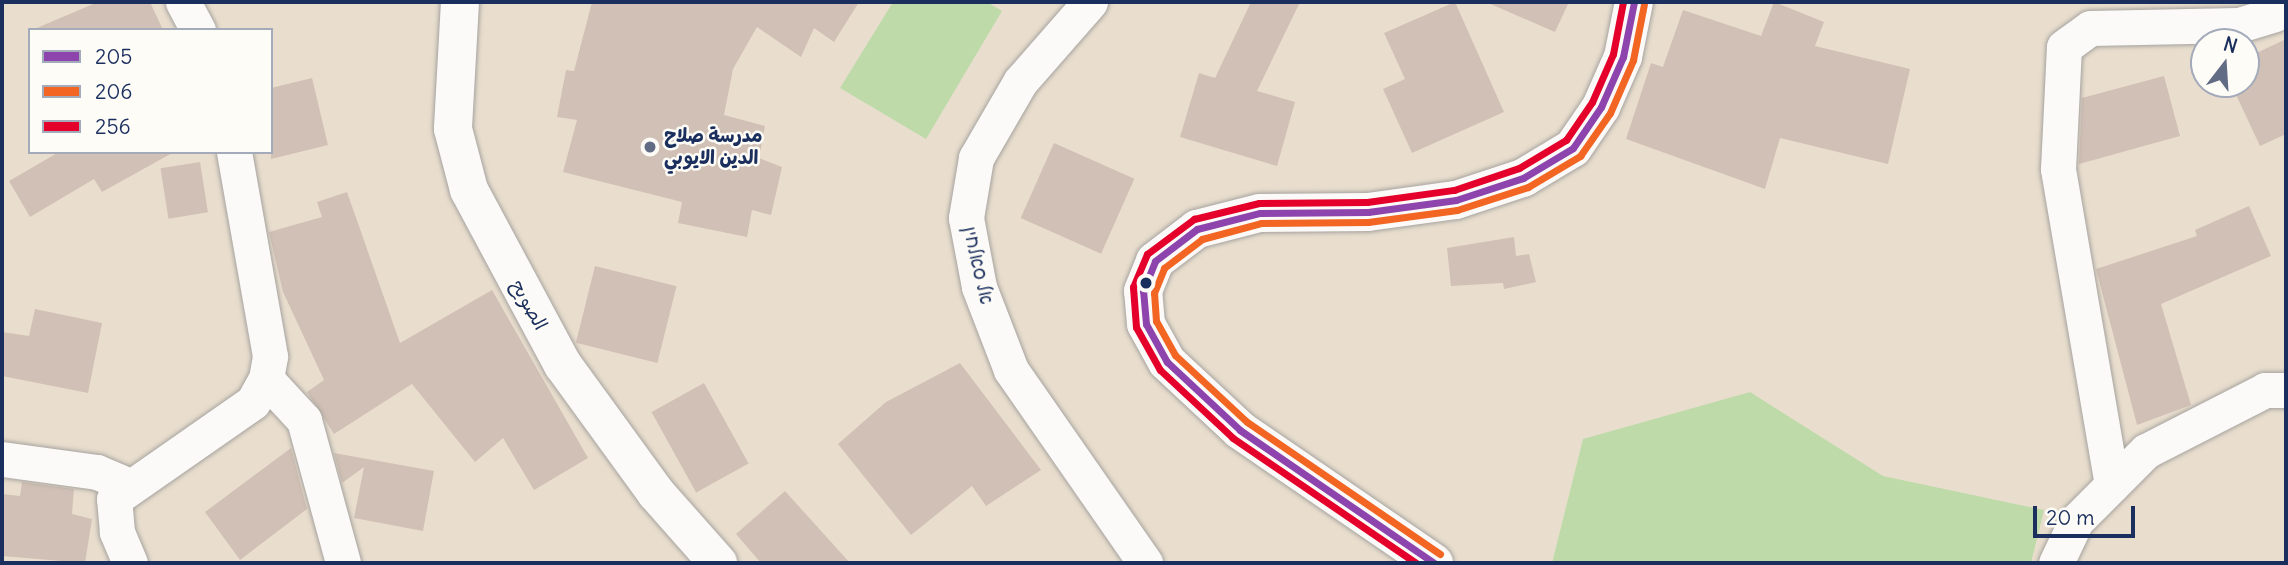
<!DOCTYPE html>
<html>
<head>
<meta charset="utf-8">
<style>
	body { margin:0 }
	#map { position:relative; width:2288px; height:565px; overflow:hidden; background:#e9dece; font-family:Delius,"Playpen Sans Arabic","Playpen Sans Hebrew",sans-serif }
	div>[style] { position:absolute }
	.green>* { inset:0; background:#bedaa9 }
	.building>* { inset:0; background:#d1c0b5; transform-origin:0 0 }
	.roads { filter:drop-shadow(0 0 2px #a6a39f) drop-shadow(0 0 2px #a6a39f) }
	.minor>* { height:35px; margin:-17.5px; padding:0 17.5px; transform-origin:17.5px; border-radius:17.5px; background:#fcfaf8 }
	.tertiary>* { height:38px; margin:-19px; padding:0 19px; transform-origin:19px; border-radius:19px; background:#fcfaf8 }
	.bus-1>* { height:7px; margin:-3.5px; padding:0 3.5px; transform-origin:3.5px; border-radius:3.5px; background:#8e44ad }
	.bus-2>* { height:7px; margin:-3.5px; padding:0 3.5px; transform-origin:3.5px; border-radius:3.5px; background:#f26522 }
	.bus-3>* { height:7px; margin:-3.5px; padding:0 3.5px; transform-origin:3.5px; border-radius:3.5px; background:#e4002b }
	.dots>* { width:19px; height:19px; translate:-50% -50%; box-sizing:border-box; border:4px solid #fdfcf7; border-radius:50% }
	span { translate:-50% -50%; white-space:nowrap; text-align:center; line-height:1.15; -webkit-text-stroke:5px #fdfcf7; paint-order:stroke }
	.poi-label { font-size:19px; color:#1b2f5e; font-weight:700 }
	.left { translate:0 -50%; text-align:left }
	.street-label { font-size:19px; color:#1b2f5e }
	.frame { position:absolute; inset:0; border:4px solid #1b2f5e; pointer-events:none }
	.legend { position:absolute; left:28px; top:28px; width:245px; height:126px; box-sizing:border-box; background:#fdfcf7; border:2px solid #a3aaba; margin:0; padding:9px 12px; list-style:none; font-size:21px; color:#1b2f5e }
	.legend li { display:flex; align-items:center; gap:14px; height:35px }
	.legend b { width:35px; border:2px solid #a3aaba }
	.north { position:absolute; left:2190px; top:28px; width:70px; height:70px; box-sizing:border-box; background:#fdfcf7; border:2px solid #a3aaba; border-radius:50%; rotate:17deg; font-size:19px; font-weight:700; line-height:28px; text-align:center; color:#1b2f5e }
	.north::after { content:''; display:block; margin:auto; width:24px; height:32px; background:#636c85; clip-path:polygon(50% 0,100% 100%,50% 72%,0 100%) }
	.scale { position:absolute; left:2033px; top:506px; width:102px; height:32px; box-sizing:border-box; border:4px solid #1b2f5e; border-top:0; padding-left:9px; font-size:21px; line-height:24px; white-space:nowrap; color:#1b2f5e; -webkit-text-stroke:5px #fdfcf7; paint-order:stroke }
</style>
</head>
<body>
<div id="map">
	<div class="green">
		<div style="clip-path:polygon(893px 2px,987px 2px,1002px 11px,926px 139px,840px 88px)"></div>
		<div style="clip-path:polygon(1750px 392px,1883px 476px,2044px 510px,2031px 563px,1552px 563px,1583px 439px)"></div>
	</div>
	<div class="building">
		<div style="clip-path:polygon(98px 2px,150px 2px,163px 30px,32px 30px)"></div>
		<div style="clip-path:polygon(592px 2px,859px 2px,834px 42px,814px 28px,801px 57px,757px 27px,733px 69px,724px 115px,765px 126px,759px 158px,782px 167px,771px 215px,752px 210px,747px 237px,678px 223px,682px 202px,563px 172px,577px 120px,557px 117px,566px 70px,574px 71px)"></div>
		<div style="clip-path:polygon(1251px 2px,1300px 2px,1257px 91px,1295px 102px,1277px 166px,1180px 137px,1199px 73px,1215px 78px)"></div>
		<div style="clip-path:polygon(1455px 2px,1504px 112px,1412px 153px,1383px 89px,1405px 79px,1384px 33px)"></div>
		<div style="clip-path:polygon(1486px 2px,1569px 2px,1555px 32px)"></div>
		<div style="clip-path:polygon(1774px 2px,1824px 22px,1815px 46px,1910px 69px,1888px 164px,1780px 138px,1765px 189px,1626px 139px,1651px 63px,1663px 67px,1683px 10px,1761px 36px)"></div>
		<div style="clip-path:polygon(2286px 39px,2286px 134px,2260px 146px,2231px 84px,2246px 84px,2246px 58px)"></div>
		<div style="clip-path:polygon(2164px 76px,2180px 136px,2079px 164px,2082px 98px)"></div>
		<div style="clip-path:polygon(312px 78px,328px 145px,271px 159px,271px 88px)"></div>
		<div style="left:1054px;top:143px;width:88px;height:82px;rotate:24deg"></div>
		<div style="clip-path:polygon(59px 152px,174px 152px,102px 192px,94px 179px,30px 217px,9px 181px)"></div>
		<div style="left:200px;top:162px;width:51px;height:40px;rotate:81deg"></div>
		<div style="clip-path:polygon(347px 192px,400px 343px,492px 290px,588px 458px,534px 490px,503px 438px,475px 462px,412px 384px,334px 434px,307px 392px,324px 380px,283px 292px,269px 232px,322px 217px,317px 202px)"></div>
		<div style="clip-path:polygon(2249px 206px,2271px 256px,2161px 304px,2191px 405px,2137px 425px,2096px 269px,2197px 236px,2195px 230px)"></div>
		<div style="clip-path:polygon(1514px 237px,1516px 256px,1529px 254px,1536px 282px,1504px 289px,1503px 283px,1451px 286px,1447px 248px)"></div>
		<div style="left:595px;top:266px;width:84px;height:79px;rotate:14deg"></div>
		<div style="clip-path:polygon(35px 309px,102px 323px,88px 393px,2px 376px,2px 332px,29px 336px)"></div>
		<div style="clip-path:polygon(960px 363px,1041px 470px,986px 506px,972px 486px,911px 535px,838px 444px,886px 402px)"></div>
		<div style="left:704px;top:383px;width:92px;height:60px;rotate:61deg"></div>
		<div style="clip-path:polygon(291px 448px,307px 509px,240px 560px,205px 512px)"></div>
		<div style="clip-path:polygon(334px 453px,434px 471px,423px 531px,354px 518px,364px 467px,342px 483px)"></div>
		<div style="clip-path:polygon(22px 482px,74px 489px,72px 514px,92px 519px,85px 563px,2px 556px,2px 494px,20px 496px)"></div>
		<div style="clip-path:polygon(785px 491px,850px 563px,761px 563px,736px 534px)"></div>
	</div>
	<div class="roads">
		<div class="minor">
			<div style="left:183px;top:2px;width:32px;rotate:62deg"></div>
			<div style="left:1090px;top:2px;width:106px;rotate:131.2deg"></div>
			<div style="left:1020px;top:82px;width:88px;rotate:120.1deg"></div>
			<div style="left:976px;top:158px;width:61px;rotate:99.5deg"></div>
			<div style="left:966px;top:218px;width:70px;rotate:79.3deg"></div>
			<div style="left:979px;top:287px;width:89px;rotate:68.9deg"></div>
			<div style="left:1011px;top:370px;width:235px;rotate:55.2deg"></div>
			<div style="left:266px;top:379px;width:56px;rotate:47.2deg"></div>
			<div style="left:304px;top:420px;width:148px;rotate:74.7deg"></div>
			<div style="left:2px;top:459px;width:96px;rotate:7.8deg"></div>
			<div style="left:97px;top:472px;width:34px;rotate:23deg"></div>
			<div style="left:2112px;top:485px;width:321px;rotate:-99.7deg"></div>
			<div style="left:2058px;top:169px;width:122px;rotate:-87.2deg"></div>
			<div style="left:2064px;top:47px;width:32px;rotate:-36deg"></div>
			<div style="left:2090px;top:28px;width:149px;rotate:-1.2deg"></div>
			<div style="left:2239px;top:25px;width:37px;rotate:-17deg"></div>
			<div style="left:130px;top:563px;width:34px;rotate:-113deg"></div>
			<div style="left:117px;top:532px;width:33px;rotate:-95deg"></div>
			<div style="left:114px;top:499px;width:169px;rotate:-34.9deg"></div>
			<div style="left:253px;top:402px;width:26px;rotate:-61deg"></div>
			<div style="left:266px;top:379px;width:23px;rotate:-80deg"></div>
			<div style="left:270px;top:356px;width:207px;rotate:-100deg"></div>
			<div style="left:2056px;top:563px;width:47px;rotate:-64.5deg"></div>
			<div style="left:2076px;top:521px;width:99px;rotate:-45deg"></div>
			<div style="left:2146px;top:451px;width:134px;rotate:-27.1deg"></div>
			<div style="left:2265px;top:390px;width:21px"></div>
		</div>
		<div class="tertiary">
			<div style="left:460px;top:2px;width:127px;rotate:93.2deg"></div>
			<div style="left:453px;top:129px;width:63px;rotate:75.3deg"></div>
			<div style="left:469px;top:190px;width:199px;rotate:61.8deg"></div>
			<div style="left:563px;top:365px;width:158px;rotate:54deg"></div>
			<div style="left:656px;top:493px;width:94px;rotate:48.5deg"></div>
			<div style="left:1434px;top:563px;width:235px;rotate:-145.6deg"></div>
			<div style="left:1240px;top:430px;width:100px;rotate:-137deg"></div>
			<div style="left:1167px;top:362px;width:43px;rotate:-118.9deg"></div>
			<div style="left:1146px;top:324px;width:33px;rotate:-95deg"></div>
			<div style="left:1143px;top:291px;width:32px;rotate:-68deg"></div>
			<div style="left:1155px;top:261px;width:53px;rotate:-37.3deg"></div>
			<div style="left:1197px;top:229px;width:65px;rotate:-14.3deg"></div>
			<div style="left:1260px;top:213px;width:108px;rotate:-0.5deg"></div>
			<div style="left:1368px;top:212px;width:89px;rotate:-7.8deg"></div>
			<div style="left:1456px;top:200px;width:71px;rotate:-18.2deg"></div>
			<div style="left:1523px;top:178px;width:58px;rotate:-31deg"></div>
			<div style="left:1573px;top:148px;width:50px;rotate:-55.7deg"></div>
			<div style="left:1601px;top:107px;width:55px;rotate:-66.3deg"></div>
			<div style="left:1623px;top:57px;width:56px;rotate:-78.7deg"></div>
		</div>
	</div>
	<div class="bus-1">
		<div style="left:1434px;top:563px;width:235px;rotate:-145.6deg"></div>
		<div style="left:1240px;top:430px;width:100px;rotate:-137deg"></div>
		<div style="left:1167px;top:362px;width:43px;rotate:-118.9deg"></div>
		<div style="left:1146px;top:324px;width:33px;rotate:-95deg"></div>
		<div style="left:1143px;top:291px;width:32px;rotate:-68deg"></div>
		<div style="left:1155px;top:261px;width:53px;rotate:-37.3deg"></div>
		<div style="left:1197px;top:229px;width:65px;rotate:-14.3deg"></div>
		<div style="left:1260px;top:213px;width:108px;rotate:-0.5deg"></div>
		<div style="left:1368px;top:212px;width:89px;rotate:-7.8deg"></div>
		<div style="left:1456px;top:200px;width:71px;rotate:-18.2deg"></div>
		<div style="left:1523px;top:178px;width:58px;rotate:-31deg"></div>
		<div style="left:1573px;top:148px;width:50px;rotate:-55.7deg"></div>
		<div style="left:1601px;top:107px;width:55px;rotate:-66.3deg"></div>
		<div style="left:1623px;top:57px;width:56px;rotate:-78.7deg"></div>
	</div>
	<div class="bus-2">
		<div style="left:1440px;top:554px;width:234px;rotate:-145.6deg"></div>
		<div style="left:1247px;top:422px;width:98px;rotate:-137.1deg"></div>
		<div style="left:1175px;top:355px;width:39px;rotate:-119deg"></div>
		<div style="left:1156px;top:321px;width:28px;rotate:-94deg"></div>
		<div style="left:1154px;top:293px;width:27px;rotate:-68deg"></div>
		<div style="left:1164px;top:268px;width:48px;rotate:-37.3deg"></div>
		<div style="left:1202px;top:239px;width:61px;rotate:-15.2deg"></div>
		<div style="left:1261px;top:223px;width:107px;rotate:-0.5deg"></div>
		<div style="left:1368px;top:222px;width:90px;rotate:-7.7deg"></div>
		<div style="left:1457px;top:210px;width:75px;rotate:-17.9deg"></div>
		<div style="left:1528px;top:187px;width:61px;rotate:-30.8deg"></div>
		<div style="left:1580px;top:156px;width:52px;rotate:-55.1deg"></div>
		<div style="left:1610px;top:113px;width:58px;rotate:-66.5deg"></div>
		<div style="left:1633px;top:60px;width:57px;rotate:-78.9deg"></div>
	</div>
	<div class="bus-3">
		<div style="left:1416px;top:563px;width:222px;rotate:-145.7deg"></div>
		<div style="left:1233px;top:438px;width:100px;rotate:-137deg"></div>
		<div style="left:1160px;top:370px;width:49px;rotate:-119.2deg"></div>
		<div style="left:1136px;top:327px;width:40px;rotate:-94.3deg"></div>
		<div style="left:1133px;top:287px;width:36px;rotate:-67deg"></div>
		<div style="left:1147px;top:254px;width:59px;rotate:-36.7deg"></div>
		<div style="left:1194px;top:219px;width:67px;rotate:-13.8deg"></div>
		<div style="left:1259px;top:203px;width:108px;rotate:-0.5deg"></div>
		<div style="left:1367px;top:202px;width:88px;rotate:-7.9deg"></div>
		<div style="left:1454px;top:190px;width:69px;rotate:-18.7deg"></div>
		<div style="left:1519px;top:168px;width:55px;rotate:-30.8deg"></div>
		<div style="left:1566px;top:140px;width:46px;rotate:-55.6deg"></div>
		<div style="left:1592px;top:102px;width:52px;rotate:-66.4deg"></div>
		<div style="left:1613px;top:54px;width:53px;rotate:-79.1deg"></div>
	</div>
	<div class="dots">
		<div style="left:650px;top:147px;background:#636c85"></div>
		<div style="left:1146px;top:283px;background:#1b2f5e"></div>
	</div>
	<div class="poi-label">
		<span class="left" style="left:664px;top:147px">مدرسة صلاح<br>الدين الايوبي</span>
	</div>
	<div class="street-label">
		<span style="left:978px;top:265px;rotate:77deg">אל סאלחין</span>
		<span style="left:529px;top:305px;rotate:61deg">الصويح</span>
	</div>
	<div class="frame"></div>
	<ul class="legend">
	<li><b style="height:9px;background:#8e44ad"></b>205</li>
	<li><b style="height:9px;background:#f26522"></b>206</li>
	<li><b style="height:9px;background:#e4002b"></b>256</li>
	</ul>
	<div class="north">N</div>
	<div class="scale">20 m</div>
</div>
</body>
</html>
